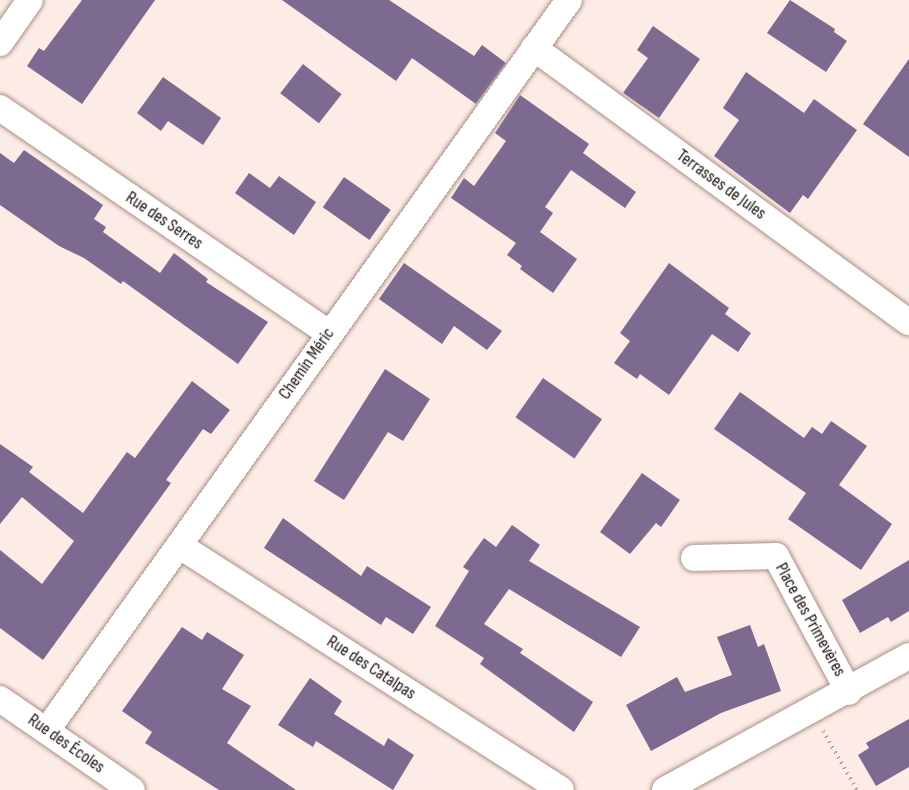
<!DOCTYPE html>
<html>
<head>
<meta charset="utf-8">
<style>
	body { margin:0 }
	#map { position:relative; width:909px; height:790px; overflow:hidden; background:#fdece5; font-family:"Sofia Sans Condensed",sans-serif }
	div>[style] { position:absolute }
	.building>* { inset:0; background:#7d6a91; transform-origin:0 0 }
	.path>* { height:4px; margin-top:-2px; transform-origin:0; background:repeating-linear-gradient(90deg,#b2a39d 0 1.5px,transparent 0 6px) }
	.roads { filter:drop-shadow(0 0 2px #a98f85) drop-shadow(0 0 2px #a98f85) }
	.minor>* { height:26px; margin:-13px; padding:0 13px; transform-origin:13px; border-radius:13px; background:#fff }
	span { translate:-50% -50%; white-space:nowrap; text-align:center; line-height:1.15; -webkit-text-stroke:4.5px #fdfdfd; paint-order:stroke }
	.street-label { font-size:18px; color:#231915 }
</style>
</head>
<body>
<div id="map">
	<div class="building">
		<div style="clip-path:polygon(82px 0,155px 0,82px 104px,27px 66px,39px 48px,44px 51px)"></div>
		<div style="clip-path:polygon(282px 0,389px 0,474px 56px,482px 45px,506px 63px,476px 104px,412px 58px,396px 81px)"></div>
		<div style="clip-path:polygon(790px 0,835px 29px,834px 32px,847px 41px,826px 72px,767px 33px)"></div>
		<div style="clip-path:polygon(653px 26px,700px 59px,659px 118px,623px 93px,648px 58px,637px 50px)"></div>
		<div style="clip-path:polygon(909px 59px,909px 157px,863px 124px)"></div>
		<div style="left:303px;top:64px;width:49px;height:37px;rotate:38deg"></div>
		<div style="clip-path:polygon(746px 72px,804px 113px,814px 99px,857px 130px,808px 199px,803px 195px,790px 213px,714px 156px,739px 120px,723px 108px)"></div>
		<div style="clip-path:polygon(163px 77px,221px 118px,203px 145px,168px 121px,161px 131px,137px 113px)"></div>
		<div style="clip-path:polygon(520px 95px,589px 144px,583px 153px,636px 192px,625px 208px,571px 170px,545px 207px,553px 213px,540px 232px,577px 259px,553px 293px,520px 269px,522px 266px,507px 255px,516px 243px,451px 198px,464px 178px,474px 186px,506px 141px,495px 133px)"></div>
		<div style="clip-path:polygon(24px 150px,103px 205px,94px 219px,106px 227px,103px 232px,160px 273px,174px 253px,208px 279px,206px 282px,268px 322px,238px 364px,123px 281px,121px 284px,84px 258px,59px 246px,0 205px,0 153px,14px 163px)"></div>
		<div style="clip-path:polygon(249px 173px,270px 188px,279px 176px,316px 202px,294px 235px,235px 193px)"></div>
		<div style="left:344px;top:177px;width:57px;height:37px;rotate:35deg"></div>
		<div style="clip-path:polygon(404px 263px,502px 331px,487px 350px,454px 326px,442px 344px,379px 299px)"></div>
		<div style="clip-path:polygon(669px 263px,729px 308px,725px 314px,751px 333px,738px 352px,712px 334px,669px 395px,640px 374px,637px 379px,614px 363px,630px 341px,620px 333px)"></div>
		<div style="clip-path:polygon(385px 369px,430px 399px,403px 441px,388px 432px,344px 500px,314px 481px)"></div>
		<div style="left:543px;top:378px;width:72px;height:48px;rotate:35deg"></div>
		<div style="clip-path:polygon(192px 381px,230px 410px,211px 434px,203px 429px,166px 480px,171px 483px,43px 660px,0 628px,0 550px,42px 584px,74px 541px,22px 497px,0 524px,0 444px,33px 467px,29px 472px,83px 513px,127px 452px,135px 458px)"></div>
		<div style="clip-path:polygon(740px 392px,804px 438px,812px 427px,822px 434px,831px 421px,867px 446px,839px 485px,892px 524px,861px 570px,788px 519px,806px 493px,714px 429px)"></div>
		<div style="clip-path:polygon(642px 473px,680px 500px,661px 527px,656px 523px,630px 554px,600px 532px)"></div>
		<div style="clip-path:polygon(283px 518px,361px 576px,367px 566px,431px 607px,413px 634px,386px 617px,381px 625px,264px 548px)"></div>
		<div style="clip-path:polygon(512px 525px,540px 545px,529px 561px,640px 627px,621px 657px,509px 589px,484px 624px,523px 649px,520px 653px,593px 702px,574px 732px,480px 664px,484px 658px,435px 626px,469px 571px,463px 567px,484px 538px,496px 547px)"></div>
		<div style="clip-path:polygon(909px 560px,909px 611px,891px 622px,888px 617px,860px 633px,842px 600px)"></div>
		<div style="clip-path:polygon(750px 625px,758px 647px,764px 644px,781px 691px,721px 713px,651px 751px,626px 705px,677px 677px,685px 692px,732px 675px,717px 637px)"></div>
		<div style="clip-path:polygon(182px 627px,202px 640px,207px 632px,244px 655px,222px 689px,251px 706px,227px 743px,296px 790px,219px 790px,145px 743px,152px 732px,122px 711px)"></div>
		<div style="clip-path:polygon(310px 678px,342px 701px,334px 714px,384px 746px,388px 738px,414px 755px,393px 790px,316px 741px,313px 747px,278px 725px)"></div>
		<div style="clip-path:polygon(909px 719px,909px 767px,876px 786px,858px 755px,869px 748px,866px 743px)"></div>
	</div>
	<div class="path">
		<div style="left:823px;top:731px;width:68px;rotate:60deg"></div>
	</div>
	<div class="roads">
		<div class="minor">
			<div style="left:0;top:43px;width:52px;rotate:-55.1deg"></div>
			<div style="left:534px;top:48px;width:464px;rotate:36.2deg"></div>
			<div style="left:0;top:108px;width:398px;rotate:34.4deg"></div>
			<div style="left:180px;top:546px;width:452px;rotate:32.6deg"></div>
			<div style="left:694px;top:558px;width:82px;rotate:-1.4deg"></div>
			<div style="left:776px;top:556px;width:154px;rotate:61.8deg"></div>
			<div style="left:0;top:699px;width:160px;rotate:34.6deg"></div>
			<div style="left:47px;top:730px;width:897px;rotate:-54.43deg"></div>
			<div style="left:665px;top:790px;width:278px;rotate:-28.8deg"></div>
		</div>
	</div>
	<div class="street-label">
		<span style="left:721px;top:185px;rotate:36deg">Terrasses de Jules</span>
		<span style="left:164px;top:221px;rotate:34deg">Rue des Serres</span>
		<span style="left:307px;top:364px;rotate:-55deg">Chemin Méric</span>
		<span style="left:810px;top:620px;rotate:61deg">Place des Primevères</span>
		<span style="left:371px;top:668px;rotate:33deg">Rue des Catalpas</span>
		<span style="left:66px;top:744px;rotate:35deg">Rue des Écoles</span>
	</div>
</div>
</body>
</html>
